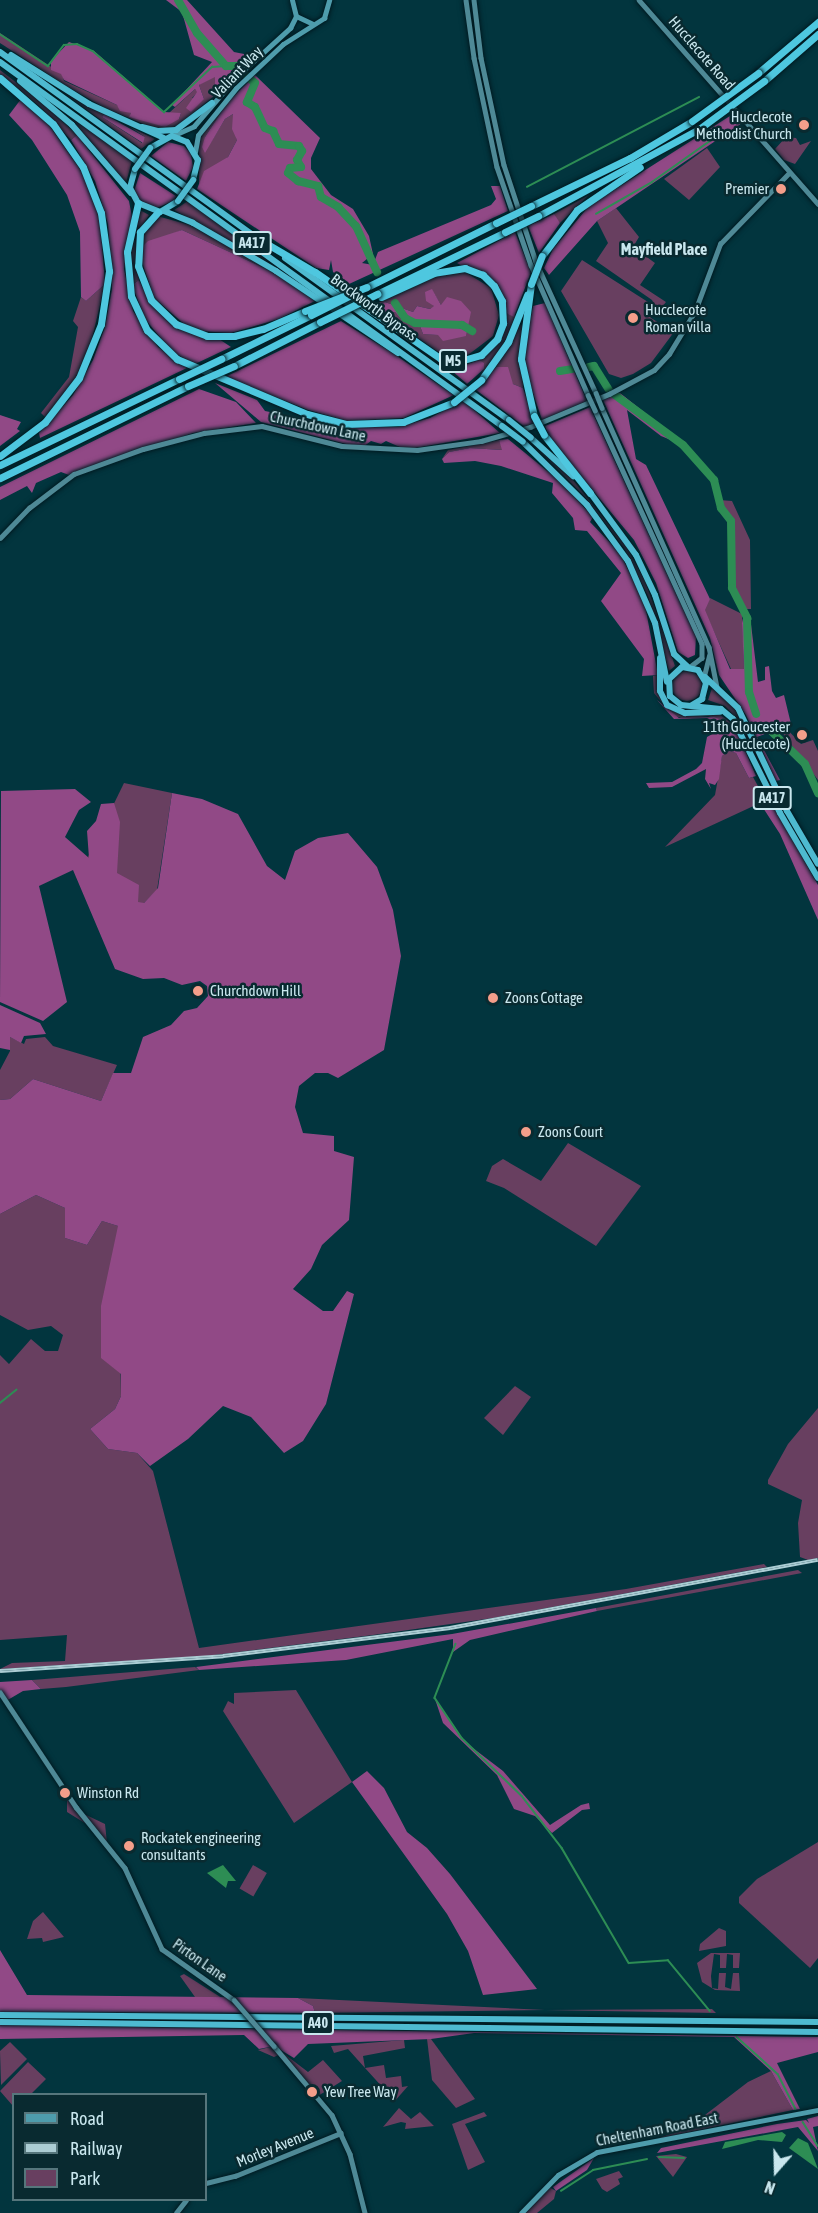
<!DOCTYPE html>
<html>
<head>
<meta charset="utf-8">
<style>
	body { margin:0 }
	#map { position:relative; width:818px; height:2213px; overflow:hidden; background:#02353e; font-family:"Asap Condensed",sans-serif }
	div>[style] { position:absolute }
	.green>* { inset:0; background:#683f60; transform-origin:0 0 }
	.round { border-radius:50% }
	.forest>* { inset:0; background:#914986 }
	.water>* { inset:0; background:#2d8d54 }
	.stream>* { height:1.5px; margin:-0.75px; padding:0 0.75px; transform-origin:0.75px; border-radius:0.75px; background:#2d8d54 }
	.river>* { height:8px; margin:-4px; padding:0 4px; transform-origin:4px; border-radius:4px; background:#2d8d54 }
	.roads { filter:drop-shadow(0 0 2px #001b22) drop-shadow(0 0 2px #001b22) }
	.tertiary>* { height:4.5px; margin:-2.25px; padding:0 2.25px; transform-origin:2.25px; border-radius:2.25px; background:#4e8996 }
	.secondary>* { height:5px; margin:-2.5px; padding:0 2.5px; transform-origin:2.5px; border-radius:2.5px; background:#4e9cac }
	.trunk>* { height:6px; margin:-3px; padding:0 3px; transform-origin:3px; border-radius:3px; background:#4ebad0 }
	.motorway>* { height:7px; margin:-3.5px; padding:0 3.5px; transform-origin:3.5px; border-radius:3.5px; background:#4ec7df }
	.rail>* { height:4px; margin-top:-2px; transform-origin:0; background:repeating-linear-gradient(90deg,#092a30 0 4.5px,#accdd4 0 9px); box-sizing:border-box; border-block:2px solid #accdd4 }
	.bridges { filter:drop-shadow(0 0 2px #001b22) drop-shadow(0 0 2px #001b22) }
	.tertiary-bridge>* { height:4.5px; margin:-2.25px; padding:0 2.25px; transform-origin:2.25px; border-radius:2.25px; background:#4e8996 }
	.trunk-bridge>* { height:6px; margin:-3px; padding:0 3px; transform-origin:3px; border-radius:3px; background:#4ebad0 }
	.motorway-bridge>* { height:7px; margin:-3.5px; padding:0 3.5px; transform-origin:3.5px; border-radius:3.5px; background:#4ec7df }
	.dots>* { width:16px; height:16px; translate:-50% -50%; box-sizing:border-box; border:3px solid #092a30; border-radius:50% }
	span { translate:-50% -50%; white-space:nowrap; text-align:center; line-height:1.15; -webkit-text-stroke:5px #092a30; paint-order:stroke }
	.shield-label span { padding:2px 4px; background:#092a30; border:2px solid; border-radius:4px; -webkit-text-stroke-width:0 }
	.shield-label { font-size:14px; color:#c9e7ee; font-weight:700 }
	.street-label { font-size:15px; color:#c9e7ee }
	.poi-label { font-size:15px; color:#c9e7ee }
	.right { translate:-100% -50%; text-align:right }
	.left { translate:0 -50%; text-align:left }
	.neighbourhood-label { font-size:16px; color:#c9e7ee; font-weight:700 }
	.legend { position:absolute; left:12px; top:2093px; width:195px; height:108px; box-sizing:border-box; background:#092a30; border:2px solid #56767c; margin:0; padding:8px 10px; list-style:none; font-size:18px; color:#c9e7ee }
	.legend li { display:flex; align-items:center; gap:12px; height:30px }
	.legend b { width:30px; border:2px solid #56767c }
	.north { position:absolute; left:746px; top:2141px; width:60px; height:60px; -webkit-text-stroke:4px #092a30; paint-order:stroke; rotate:200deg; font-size:16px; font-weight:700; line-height:24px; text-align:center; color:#c9e7ee }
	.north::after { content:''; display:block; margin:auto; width:21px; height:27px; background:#c9e7ee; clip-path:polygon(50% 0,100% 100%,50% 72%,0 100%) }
</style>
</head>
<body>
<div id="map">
	<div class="green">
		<div style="clip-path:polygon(0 33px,62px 74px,64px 81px,117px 105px,131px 113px,130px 117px,179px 119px,181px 113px,169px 113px,195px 89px,198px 92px,192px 98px,204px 99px,199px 85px,209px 76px,216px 77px,225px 87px,174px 129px,153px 128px,105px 108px,66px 86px,0 43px)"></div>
		<div style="clip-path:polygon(0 70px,44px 104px,77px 135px,71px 140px,39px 106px,0 74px)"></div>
		<div style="clip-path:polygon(55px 87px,104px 114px,102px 117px,142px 143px,145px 137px,130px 127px,155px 139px,141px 149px)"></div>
		<div style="clip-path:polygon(44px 97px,132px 161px,126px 183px,88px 138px)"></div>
		<div style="clip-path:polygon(227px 103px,205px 137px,211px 142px,225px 119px,233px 114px,237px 140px,228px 157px,199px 184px,199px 139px)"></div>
		<div style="clip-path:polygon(786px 137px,796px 138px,800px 145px,811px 141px,795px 164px,784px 160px,775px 149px)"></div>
		<div style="clip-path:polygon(707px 148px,720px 167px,689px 200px,664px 179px)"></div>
		<div style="clip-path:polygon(589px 195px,560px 223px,555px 218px,554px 214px)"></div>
		<div style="clip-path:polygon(188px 201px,321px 299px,278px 269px,174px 210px)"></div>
		<div style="clip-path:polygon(616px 208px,639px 237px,633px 247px,655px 263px,640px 285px,666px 302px,658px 312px,652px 300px,596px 261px,608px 243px,597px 221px)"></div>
		<div style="clip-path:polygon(140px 210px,149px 215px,139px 231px,139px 280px,132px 285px,131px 252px)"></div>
		<div style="clip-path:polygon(157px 216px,190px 225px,273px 272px,182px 230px,141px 248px,145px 230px)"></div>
		<div style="clip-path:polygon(582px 260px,648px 302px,651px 318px,674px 332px,651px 363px,633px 374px,621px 378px,609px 374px,561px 291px)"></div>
		<div style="clip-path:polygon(465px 272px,491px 288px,499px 315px,493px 336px,468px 355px,441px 354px,382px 313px,395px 312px,402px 320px,420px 326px,423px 334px,466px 336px,467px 323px,441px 305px,432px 290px,434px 307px,430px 309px,417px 306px,413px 312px,385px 302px,371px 306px,444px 273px)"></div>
		<div style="clip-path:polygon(105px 284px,90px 347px,74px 382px,45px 417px,41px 413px,69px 377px,78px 327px,73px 321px,81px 297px,86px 301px)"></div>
		<div style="clip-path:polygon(364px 310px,429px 355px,448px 363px,487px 352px,506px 313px,516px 316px,502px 348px,479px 377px,484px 369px,479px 360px,454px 367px,453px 373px)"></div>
		<div style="clip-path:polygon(519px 325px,522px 325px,523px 388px,513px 384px,496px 367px)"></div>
		<div style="clip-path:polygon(526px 438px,573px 480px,626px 546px,645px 581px,665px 636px,675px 666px,669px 671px,648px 596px,624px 548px,585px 497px)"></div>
		<div style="clip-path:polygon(499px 440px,503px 450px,470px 448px,449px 452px,442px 459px,448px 450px)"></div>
		<div style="clip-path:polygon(719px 500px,732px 501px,750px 540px,751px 609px,745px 609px,736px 599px,732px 588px,731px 521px)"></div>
		<div style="clip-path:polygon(710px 598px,742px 614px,744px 669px,731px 669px,704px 610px)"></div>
		<div class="round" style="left:672px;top:671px;width:30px;height:30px"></div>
		<div style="clip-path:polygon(658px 675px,658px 688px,670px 709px,682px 715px,719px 714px,734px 725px,708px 716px,685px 719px,672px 715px,654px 693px,653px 676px)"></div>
		<div style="clip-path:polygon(712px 688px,734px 707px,818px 873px,789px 824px,736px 718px,725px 706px,708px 700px)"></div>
		<div style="clip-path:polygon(785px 727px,801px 744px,813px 740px,818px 751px,818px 780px,781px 731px)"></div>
		<div style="clip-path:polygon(729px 751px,736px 753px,749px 778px,753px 777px,764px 797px,760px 803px,665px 847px,715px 795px,722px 756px)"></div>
		<div style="clip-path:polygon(124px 783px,172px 793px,157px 890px,144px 903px,128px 908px,84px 865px)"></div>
		<div style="clip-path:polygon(10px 1037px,24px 1044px,26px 1039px,45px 1037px,53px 1046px,117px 1065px,101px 1101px,33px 1079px,10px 1099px,0 1100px,0 1070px,10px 1051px)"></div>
		<div style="clip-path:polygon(568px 1143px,641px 1186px,596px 1246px,504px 1188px,486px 1181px,492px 1166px,503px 1159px,541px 1181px)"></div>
		<div style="clip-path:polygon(36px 1195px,65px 1208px,65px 1238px,87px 1245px,102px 1221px,118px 1226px,121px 1396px,115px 1409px,90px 1429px,108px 1449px,137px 1453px,153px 1471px,199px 1648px,626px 1589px,764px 1564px,767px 1567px,493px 1618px,373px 1635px,206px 1656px,0 1669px,12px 1663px,65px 1661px,67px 1635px,0 1640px,0 1355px,9px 1364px,31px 1339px,45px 1351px,58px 1351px,63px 1335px,51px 1326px,28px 1330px,0 1315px,0 1214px)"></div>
		<div style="clip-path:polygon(515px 1386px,531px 1397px,503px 1435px,484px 1418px)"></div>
		<div style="clip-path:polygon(818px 1408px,818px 1558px,808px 1560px,800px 1557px,798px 1523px,802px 1500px,768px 1484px,768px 1480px,788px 1444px)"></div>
		<div style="clip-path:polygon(798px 1570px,802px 1573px,597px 1611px,596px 1608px)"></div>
		<div style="clip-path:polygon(195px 1667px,199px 1670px,66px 1687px,41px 1689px,32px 1680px)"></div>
		<div style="clip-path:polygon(296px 1690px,352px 1782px,294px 1823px,223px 1711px,228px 1701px,234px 1704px,234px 1693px)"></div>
		<div style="clip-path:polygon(67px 1792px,84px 1814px,105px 1824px,107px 1843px,96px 1830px,67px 1812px)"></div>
		<div style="clip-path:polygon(818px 1842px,818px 1958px,810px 1968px,739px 1903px,739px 1897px,757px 1879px)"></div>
		<div style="left:253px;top:1865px;width:16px;height:27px;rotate:30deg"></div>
		<div style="clip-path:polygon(43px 1912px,64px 1937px,43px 1942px,42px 1938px,27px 1939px,33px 1921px)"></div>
		<div style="clip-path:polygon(719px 1928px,726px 1931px,726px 1946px,699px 1951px,700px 1944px)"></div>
		<div style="clip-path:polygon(711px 1953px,740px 1953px,739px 1968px,733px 1968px,733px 1955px,727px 1954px,726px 1968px,720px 1968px,720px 1955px,714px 1954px,711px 1976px,712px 1988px,718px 1989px,719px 1973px,726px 1973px,725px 1987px,731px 1989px,733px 1973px,739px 1973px,740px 1991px,715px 1990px,702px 1982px,697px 1963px)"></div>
		<div style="clip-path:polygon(184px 1974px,222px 1998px,195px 1997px,180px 1976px)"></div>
		<div style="clip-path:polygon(298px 1998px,545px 2010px,712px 2009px,716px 2013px,545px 2010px,315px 2013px,313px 2006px)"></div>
		<div style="clip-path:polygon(427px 2039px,431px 2039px,475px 2099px,456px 2108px,432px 2080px)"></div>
		<div style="clip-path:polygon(404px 2040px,405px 2048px,363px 2056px,365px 2068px,384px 2065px,386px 2078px,401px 2076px,402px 2087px,408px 2086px,394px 2102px,388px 2089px,385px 2090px,365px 2068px,348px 2049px,334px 2053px,331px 2046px)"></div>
		<div style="clip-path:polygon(10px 2042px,27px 2059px,1px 2085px,0 2051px)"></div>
		<div style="clip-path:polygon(274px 2046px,308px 2072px,323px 2060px,342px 2081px,318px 2096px,281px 2054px,274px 2057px,258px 2050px)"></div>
		<div style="clip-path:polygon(28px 2062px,46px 2079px,31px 2094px,14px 2094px,13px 2106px,0 2091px)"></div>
		<div style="clip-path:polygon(771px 2071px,793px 2110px,656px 2139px,688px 2128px,748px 2082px)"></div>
		<div style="clip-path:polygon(399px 2108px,411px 2119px,420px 2112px,434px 2126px,405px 2129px,406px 2123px,401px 2122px,383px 2127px)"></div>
		<div style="clip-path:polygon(484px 2112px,487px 2116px,465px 2124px,485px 2162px,468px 2170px,452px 2124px)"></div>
		<div style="clip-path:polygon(676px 2154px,687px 2157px,673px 2177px,656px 2156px)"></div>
		<div style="clip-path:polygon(619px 2171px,623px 2177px,618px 2179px,620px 2184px,607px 2192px,602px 2189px,596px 2179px)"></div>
		<div style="clip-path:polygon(547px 2186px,556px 2191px,554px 2199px,537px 2213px,521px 2213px)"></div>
	</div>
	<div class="forest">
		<div style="clip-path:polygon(166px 0,187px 0,234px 52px,244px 54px,243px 67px,225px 87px,215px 86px,215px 77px,199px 85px,204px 99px,191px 112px,186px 108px,197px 92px,195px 89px,175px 107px,172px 105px,212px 62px,194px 55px,182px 12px)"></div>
		<div style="clip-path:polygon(69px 42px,94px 51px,164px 112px,181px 113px,179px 119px,165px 127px,129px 117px,131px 113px,120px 111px,117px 105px,64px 80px,61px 74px,51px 70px,51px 61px)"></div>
		<div style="clip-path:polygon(255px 75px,320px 138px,311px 158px,311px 169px,331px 195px,353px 209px,369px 236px,373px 254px,362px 263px,373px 265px,378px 252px,491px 205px,496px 199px,491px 186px,500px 186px,508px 211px,349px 284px,333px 272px,331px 260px,329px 270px,316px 268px,197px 189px,204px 171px,228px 157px,237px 140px,232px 129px,233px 114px,225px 119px,205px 153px,202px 147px,205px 137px,227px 103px)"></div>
		<div style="clip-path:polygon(21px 99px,47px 122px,82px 172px,100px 218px,105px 284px,86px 301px,81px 297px,80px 232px,67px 195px,32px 140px,9px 115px)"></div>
		<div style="clip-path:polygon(104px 114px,145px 137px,143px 143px,102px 117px)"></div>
		<div style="clip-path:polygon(733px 114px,742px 123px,597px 221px,549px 275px,544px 268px,553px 249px,589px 206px)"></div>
		<div style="clip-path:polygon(77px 135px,129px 201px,132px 217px,124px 269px,133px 311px,158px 347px,187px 368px,40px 438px,39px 433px,73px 395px,93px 360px,105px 327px,112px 289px,108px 224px,95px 181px,71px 140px)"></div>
		<div style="clip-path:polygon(168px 142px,184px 146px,191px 154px,193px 167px,186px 181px,151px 156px)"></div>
		<div style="clip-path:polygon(140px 173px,176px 196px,175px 200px,157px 208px,142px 203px,134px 191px)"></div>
		<div style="clip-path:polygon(554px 214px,560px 223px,539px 253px,528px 226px)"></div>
		<div style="clip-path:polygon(182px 230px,273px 272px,315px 301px,279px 319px,231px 333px,199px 331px,184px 324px,154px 298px,141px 259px,141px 248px,148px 241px)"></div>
		<div style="clip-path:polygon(515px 232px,531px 272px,514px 317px,506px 313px,496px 285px,457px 263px)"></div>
		<div style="clip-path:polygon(139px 280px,149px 300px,169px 321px,219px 339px,231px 347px,195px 364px,172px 352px,145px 319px,132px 285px)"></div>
		<div style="clip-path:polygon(432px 289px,441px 305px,447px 297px,461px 301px,471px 312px,466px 336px,443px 341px,438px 335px,423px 334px,420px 326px,402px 320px,395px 312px,382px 313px,371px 306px,385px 302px,413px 312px,417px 306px,430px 309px,434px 306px,426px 301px,425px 292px)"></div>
		<div style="clip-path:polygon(545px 303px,587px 401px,542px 420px,525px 369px,524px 351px,533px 306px)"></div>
		<div style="clip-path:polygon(341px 321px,391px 352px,454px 395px,404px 418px,347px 421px,308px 410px,225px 377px)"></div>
		<div style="clip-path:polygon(479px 360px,484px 363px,484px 369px,467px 384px,451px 370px)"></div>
		<div style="clip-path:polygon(496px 367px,508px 367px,513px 384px,523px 388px,535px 423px,525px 427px,476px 390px)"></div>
		<div style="clip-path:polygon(215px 383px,257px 400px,265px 411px,344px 427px,398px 427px,430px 418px,463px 400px,500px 433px,415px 448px,402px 448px,386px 441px,381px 444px,371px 441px,363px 447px,350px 445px,261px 422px)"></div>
		<div style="clip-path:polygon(199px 389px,236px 402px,256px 423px,193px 433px,69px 475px,61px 472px,36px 483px,32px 493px,27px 486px,0 500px,0 487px)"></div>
		<div style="clip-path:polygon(620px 393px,688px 447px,661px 436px,627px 410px,636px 459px,646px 465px,710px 599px,705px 610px,730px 669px,744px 669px,742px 623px,743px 618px,750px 616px,758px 682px,765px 680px,765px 667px,769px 666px,772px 691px,776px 698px,784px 695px,791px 724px,757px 737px,780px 780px,776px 781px,746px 715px,719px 675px,710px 638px,603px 400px)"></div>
		<div style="clip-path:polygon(590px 407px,696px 637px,695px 655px,688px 658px,678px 652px,656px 583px,634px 540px,550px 439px,545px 426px)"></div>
		<div style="clip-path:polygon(0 415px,21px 422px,17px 429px,20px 431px,0 446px)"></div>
		<div style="clip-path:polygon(508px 439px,562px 483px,593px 517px,590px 522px,620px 553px,645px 605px,658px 675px,642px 676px,644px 659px,601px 601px,621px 573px,587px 531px,575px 530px,573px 518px,552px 493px,553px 483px,501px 466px,475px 461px,444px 463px,442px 459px,449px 452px,470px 448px,502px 450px,499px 440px)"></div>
		<div style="clip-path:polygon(657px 700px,679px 718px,714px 717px,734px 725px,756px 776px,749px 778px,736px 753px,729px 751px,722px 756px,719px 779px,715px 785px,709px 783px,711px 789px,705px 779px,706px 769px,672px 787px,649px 788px,646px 783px,672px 782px,696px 769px,702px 763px,707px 737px,725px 727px,707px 718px,674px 719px)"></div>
		<div style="clip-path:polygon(75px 789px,91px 802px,79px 810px,65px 837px,89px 858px,87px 831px,96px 821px,101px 804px,114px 803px,120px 822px,117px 873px,139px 885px,138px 902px,144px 903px,158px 888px,172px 793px,202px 799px,238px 814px,267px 866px,285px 880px,295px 851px,318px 838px,348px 833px,377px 867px,393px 910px,401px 956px,384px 1050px,338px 1078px,328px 1073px,315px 1073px,299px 1086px,295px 1107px,303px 1133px,334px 1136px,334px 1151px,354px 1157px,349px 1220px,322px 1245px,311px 1269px,293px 1289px,323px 1311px,333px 1311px,347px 1291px,354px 1294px,326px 1404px,303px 1441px,284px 1453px,251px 1417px,223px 1406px,188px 1439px,150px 1466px,137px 1453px,108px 1449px,90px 1429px,115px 1409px,121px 1396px,121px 1374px,101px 1358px,101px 1306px,118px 1226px,102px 1221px,87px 1245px,65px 1238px,65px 1208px,36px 1195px,0 1214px,0 1100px,10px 1099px,33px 1079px,101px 1101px,113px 1073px,131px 1073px,143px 1037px,171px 1025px,184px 1011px,197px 1008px,208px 996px,207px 986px,200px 981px,182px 985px,164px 978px,143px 979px,115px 969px,73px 870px,39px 886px,67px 1002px,43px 1021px,0 1002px,1px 791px)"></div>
		<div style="clip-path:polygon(767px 795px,818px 885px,818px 920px,780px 834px,758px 800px)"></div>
		<div style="clip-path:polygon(0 1005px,40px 1023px,46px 1034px,24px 1036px,21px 1043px,10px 1037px,10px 1050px,0 1048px)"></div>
		<div style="clip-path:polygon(596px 1608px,597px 1611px,470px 1640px,453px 1652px,453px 1639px,346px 1660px,199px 1670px,196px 1667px,452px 1634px)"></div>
		<div style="clip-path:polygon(32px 1680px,41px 1689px,23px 1691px,6px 1701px,0 1692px,0 1682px)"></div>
		<div style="clip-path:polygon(435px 1699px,465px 1742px,503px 1771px,550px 1825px,581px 1805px,589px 1803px,590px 1809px,582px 1810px,552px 1833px,535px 1816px,514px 1809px,497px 1775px,443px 1723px)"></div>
		<div style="clip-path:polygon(367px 1771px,384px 1788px,407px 1832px,427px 1848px,450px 1874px,537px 1989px,483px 1995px,468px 1951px,447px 1914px,352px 1782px)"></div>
		<div style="clip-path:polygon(0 1950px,27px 1995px,298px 1998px,313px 2006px,315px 2013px,0 2012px)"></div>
		<div style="clip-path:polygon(0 2025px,818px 2037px,818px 2052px,777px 2063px,800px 2109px,793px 2110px,771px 2071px,734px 2037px,474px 2033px,431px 2039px,308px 2044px,294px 2058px,274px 2046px,259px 2049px,244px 2035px,0 2039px)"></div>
		<div style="clip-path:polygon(818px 2116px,818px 2126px,813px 2127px,818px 2151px,798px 2127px,657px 2153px,661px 2148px,777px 2124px,806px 2120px,809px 2123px,807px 2119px)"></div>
		<div style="clip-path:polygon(594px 2158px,587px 2170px,556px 2191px,553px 2187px)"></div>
	</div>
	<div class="water">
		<div style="clip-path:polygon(223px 1865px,236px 1881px,228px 1881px,226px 1888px,207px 1873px)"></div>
		<div style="clip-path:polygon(782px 2132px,786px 2135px,782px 2142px,758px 2140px,722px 2149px,725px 2142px)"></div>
		<div style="clip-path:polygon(798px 2138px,808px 2143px,818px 2169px,789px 2148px)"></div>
	</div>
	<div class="stream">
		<div style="left:0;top:34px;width:58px;rotate:33.7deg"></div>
		<div style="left:48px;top:66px;width:26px;rotate:-53deg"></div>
		<div style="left:64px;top:45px;width:13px;rotate:-4deg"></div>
		<div style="left:77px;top:44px;width:17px;rotate:24deg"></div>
		<div style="left:93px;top:51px;width:94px;rotate:40.7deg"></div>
		<div style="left:164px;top:112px;width:66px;rotate:-43.2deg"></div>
		<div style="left:212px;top:67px;width:14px;rotate:-4deg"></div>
		<div style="left:527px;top:187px;width:194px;rotate:-27.6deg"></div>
		<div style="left:596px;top:214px;width:64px;rotate:-29.7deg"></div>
		<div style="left:652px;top:182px;width:88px;rotate:-35.3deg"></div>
		<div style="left:0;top:1403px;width:21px;rotate:-39deg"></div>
		<div style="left:456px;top:1644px;width:58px;rotate:111.3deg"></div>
		<div style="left:435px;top:1698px;width:48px;rotate:56deg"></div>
		<div style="left:462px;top:1738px;width:83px;rotate:44deg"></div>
		<div style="left:522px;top:1796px;width:66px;rotate:52.4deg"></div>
		<div style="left:562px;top:1848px;width:133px;rotate:59.8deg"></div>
		<div style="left:629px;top:1963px;width:39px;rotate:-4deg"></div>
		<div style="left:668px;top:1960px;width:66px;rotate:50.5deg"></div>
		<div style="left:737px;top:2037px;width:55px;rotate:42.1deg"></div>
		<div style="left:778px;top:2074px;width:39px;rotate:63deg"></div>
		<div style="left:803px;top:2122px;width:28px;rotate:58deg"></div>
		<div style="left:659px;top:2157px;width:25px;rotate:2deg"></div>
		<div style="left:561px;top:2191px;width:38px;rotate:-33deg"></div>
		<div style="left:593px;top:2170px;width:55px;rotate:-11.5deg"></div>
	</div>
	<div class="river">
		<div style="left:178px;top:0;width:38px;rotate:60deg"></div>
		<div style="left:197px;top:33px;width:44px;rotate:48.7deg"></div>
		<div style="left:226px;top:66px;width:10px"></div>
		<div style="left:236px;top:66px;width:25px;rotate:42deg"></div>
		<div style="left:255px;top:83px;width:21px;rotate:113deg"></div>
		<div style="left:247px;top:102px;width:9px;rotate:32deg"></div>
		<div style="left:255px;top:107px;width:23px;rotate:65deg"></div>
		<div style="left:265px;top:128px;width:9px;rotate:21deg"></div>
		<div style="left:273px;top:131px;width:14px;rotate:65deg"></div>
		<div style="left:279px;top:144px;width:20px;rotate:6deg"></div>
		<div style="left:299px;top:146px;width:6px;rotate:59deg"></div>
		<div style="left:302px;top:151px;width:10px;rotate:119deg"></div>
		<div style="left:297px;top:160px;width:8px;rotate:60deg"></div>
		<div style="left:301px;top:167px;width:11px;rotate:175deg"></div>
		<div style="left:290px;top:168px;width:5px;rotate:112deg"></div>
		<div style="left:288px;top:173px;width:13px;rotate:39deg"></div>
		<div style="left:298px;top:181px;width:21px;rotate:14deg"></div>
		<div style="left:318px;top:186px;width:11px;rotate:75deg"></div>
		<div style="left:321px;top:197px;width:20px;rotate:30deg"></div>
		<div style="left:338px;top:207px;width:26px;rotate:47deg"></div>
		<div style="left:356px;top:226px;width:51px;rotate:65.5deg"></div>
		<div style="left:395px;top:303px;width:18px;rotate:56deg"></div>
		<div style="left:405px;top:318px;width:11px;rotate:27deg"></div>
		<div style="left:415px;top:323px;width:47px;rotate:2.4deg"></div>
		<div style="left:462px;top:325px;width:12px;rotate:31deg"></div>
		<div style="left:589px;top:367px;width:5px;rotate:-11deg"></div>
		<div style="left:594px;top:366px;width:28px;rotate:58deg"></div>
		<div style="left:560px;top:371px;width:12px;rotate:-9deg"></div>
		<div style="left:615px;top:395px;width:84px;rotate:36.3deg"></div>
		<div style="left:683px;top:445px;width:47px;rotate:48.5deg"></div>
		<div style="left:714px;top:480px;width:29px;rotate:76deg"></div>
		<div style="left:721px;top:508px;width:16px;rotate:52deg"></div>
		<div style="left:731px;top:521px;width:67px;rotate:89.1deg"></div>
		<div style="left:732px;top:588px;width:34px;rotate:63deg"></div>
		<div style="left:747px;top:618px;width:74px;rotate:88.5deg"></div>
		<div style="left:749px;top:692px;width:23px;rotate:72deg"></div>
		<div style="left:771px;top:731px;width:47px;rotate:44.1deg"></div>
		<div style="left:805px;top:764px;width:32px;rotate:66deg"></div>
	</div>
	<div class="roads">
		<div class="tertiary">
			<div style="left:466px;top:0;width:59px;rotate:82.1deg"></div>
			<div style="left:474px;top:58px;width:111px;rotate:78.1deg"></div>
			<div style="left:497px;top:167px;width:104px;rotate:70.9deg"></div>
			<div style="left:531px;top:265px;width:142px;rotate:66.3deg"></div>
			<div style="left:474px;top:0;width:58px;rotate:83.1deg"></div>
			<div style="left:481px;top:58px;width:109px;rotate:77.9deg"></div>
			<div style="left:504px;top:165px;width:102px;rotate:71.7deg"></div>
			<div style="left:536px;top:262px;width:144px;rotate:65.4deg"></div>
			<div style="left:639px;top:0;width:271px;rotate:48.7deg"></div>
			<div style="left:602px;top:408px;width:262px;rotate:65.9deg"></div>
			<div style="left:709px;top:647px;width:41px;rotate:78.7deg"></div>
			<div style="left:595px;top:410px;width:257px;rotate:65.4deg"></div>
			<div style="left:702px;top:644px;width:14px;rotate:90deg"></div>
			<div style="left:702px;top:658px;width:15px;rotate:143deg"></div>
			<div style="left:0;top:538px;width:42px;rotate:-46deg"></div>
			<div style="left:29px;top:508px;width:56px;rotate:-37.1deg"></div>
			<div style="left:74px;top:474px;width:73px;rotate:-19.9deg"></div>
			<div style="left:143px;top:449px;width:63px;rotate:-14.7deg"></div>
			<div style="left:204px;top:433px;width:58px;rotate:-6.9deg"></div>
			<div style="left:262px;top:426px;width:82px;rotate:14deg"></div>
			<div style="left:342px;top:446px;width:75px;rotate:3.1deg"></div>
			<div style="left:417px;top:450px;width:65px;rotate:-8deg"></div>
			<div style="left:481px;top:441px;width:51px;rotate:-15.9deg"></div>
			<div style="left:530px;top:427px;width:86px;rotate:-22.7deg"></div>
			<div style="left:609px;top:394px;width:51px;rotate:-28.1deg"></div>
			<div style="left:654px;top:370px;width:22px;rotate:-47deg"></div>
			<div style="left:669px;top:354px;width:50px;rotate:-58.8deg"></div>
			<div style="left:695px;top:311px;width:72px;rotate:-69.5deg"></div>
			<div style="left:720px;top:244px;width:99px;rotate:-45.8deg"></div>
			<div style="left:704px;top:676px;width:21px;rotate:-76deg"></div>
			<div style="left:0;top:1692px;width:138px;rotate:56.5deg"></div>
			<div style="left:76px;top:1807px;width:78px;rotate:51.2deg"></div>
			<div style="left:125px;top:1868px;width:89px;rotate:65.4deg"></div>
			<div style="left:162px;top:1949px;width:88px;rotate:35.3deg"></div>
			<div style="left:274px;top:2046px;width:90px;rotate:50deg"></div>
			<div style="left:332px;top:2115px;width:43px;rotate:65.2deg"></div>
			<div style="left:350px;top:2154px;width:61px;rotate:75.7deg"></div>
			<div style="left:206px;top:2183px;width:30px;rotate:-14deg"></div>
			<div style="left:235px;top:2176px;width:114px;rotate:-22.1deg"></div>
			<div style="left:176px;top:2213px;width:16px;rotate:-52deg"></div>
		</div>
		<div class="secondary">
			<div style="left:292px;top:0;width:16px;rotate:76deg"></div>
			<div style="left:296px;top:16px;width:17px;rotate:25deg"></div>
			<div style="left:172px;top:136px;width:24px;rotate:-24deg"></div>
			<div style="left:194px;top:126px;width:66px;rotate:-49.3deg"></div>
			<div style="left:237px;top:76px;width:72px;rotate:-42.2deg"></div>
			<div style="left:290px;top:28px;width:13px;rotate:-63deg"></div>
			<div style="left:195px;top:152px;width:17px;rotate:-80deg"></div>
			<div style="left:198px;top:135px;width:60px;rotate:-51deg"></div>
			<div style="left:236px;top:88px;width:64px;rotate:-43.1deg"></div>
			<div style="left:283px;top:44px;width:49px;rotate:-32.4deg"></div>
			<div style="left:324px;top:18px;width:19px;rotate:-74deg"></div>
			<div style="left:521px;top:2213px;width:53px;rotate:-45.8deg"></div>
			<div style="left:558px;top:2175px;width:45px;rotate:-30.5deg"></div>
			<div style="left:597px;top:2152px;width:225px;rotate:-10.8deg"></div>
		</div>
		<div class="trunk">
			<div style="left:0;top:52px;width:321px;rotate:35.9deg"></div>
			<div style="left:11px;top:55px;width:92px;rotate:32.1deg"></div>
			<div style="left:89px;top:104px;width:82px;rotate:24.4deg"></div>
			<div style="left:0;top:62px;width:620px;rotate:35.95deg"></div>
			<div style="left:20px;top:81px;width:68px;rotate:40.2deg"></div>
			<div style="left:72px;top:125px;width:90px;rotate:49.1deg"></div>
			<div style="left:142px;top:127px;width:16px;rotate:14deg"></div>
			<div style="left:158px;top:131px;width:18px;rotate:-3deg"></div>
			<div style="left:176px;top:130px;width:45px;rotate:-36.9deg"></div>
			<div style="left:150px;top:148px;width:25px;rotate:-29deg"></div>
			<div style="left:172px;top:136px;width:16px;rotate:22deg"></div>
			<div style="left:187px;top:142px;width:21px;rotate:59deg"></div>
			<div style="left:198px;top:160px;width:21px;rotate:104deg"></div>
			<div style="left:135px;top:169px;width:20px;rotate:105deg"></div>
			<div style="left:130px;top:188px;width:17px;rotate:62deg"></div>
			<div style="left:138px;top:203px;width:24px;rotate:22deg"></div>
			<div style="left:160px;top:212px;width:21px;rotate:-31deg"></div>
			<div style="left:164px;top:211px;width:31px;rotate:22deg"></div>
			<div style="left:193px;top:223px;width:96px;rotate:30deg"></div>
			<div style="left:276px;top:271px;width:147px;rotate:33.9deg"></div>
			<div style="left:285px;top:258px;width:276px;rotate:35.9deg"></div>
			<div style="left:531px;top:438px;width:57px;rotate:42.1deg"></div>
			<div style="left:523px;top:442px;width:90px;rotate:44.5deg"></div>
			<div style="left:587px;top:505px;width:69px;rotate:53.8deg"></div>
			<div style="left:628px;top:561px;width:68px;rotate:66.5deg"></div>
			<div style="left:655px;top:623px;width:60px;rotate:78.5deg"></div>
			<div style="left:589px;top:491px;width:79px;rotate:53.7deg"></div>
			<div style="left:636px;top:555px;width:44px;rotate:64.6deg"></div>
			<div style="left:655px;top:595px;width:62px;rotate:72.1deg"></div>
			<div style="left:674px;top:654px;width:19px;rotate:43deg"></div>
			<div style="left:660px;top:658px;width:33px;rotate:90deg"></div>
			<div style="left:660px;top:691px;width:16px;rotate:63deg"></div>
			<div style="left:667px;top:705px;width:20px;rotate:24deg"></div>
			<div style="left:685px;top:713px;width:35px;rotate:-2deg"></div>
			<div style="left:705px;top:677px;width:45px;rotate:43.2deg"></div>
			<div style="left:738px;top:708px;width:114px;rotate:64.6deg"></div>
			<div style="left:787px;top:811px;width:61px;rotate:59.7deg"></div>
			<div style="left:692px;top:705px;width:12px;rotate:-31deg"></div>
			<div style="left:702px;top:699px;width:16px;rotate:-76deg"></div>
			<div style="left:706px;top:683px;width:15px;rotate:-122deg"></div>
			<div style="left:698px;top:670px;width:16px;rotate:-169deg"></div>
			<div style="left:682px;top:667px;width:18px;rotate:137deg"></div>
			<div style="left:669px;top:679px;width:17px;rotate:87deg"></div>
			<div style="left:670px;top:696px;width:14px;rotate:39deg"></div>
			<div style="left:681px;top:705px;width:40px;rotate:5.7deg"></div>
			<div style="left:721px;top:709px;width:16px;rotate:40deg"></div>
			<div style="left:733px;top:719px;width:105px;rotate:63.4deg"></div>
			<div style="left:780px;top:813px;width:75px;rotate:59.7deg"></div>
			<div style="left:0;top:2015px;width:818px;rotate:0.49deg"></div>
			<div style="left:0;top:2022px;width:818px;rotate:0.7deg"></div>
		</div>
		<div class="motorway">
			<div style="left:758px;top:73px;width:79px;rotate:-40.4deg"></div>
			<div style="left:0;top:78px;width:70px;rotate:41deg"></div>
			<div style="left:53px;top:124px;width:52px;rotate:55.1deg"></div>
			<div style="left:83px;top:167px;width:49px;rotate:68.6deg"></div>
			<div style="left:101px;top:213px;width:59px;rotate:82.1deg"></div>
			<div style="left:109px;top:271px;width:54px;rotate:98.6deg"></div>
			<div style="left:101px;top:324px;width:58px;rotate:112.2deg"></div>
			<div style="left:79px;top:378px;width:56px;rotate:127.7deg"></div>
			<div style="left:45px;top:422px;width:56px;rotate:142.9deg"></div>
			<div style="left:764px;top:81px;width:72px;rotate:-41deg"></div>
			<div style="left:138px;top:203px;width:50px;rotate:102.7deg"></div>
			<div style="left:127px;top:252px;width:44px;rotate:84.8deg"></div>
			<div style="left:131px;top:296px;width:38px;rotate:65deg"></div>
			<div style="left:147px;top:330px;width:42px;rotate:44deg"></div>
			<div style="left:177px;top:359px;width:141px;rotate:22.9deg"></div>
			<div style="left:307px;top:414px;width:40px;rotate:14.4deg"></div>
			<div style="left:346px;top:424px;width:57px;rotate:-2deg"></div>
			<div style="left:403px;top:422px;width:55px;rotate:-21.4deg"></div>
			<div style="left:531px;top:206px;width:110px;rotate:-25.9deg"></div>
			<div style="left:630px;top:158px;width:72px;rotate:-30.8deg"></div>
			<div style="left:158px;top:212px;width:27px;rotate:132deg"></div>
			<div style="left:140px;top:232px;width:34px;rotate:93deg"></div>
			<div style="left:138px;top:266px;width:36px;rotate:69deg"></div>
			<div style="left:151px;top:300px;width:35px;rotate:44deg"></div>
			<div style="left:176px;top:324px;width:33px;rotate:21deg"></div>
			<div style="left:207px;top:336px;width:27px"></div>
			<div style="left:234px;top:336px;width:30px;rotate:-14deg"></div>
			<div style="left:263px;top:329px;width:46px;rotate:-23.2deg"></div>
			<div style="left:538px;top:216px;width:183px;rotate:-28.4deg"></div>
			<div style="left:257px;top:238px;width:67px;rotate:30.4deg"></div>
			<div style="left:315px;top:272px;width:153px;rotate:34.6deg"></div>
			<div style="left:441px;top:359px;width:19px;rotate:6deg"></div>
			<div style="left:460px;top:361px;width:22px;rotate:-16deg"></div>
			<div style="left:481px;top:355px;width:23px;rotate:-45deg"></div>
			<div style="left:497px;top:339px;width:17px;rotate:-69deg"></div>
			<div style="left:503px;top:323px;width:22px;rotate:-93deg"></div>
			<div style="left:502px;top:301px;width:17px;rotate:-118deg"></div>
			<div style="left:494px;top:286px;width:16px;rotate:-135deg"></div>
			<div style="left:483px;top:275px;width:19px;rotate:-159deg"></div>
			<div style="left:465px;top:268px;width:31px;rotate:171deg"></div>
			<div style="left:434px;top:273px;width:58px;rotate:155.6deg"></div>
			<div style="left:542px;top:256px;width:58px;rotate:-52.7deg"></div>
			<div style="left:577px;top:210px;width:76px;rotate:-34.3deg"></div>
			<div style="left:531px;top:284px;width:76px;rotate:97.6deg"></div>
			<div style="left:521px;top:359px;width:58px;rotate:77.2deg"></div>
			<div style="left:367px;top:287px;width:144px;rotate:-26.4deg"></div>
			<div style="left:377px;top:294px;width:142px;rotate:-25.8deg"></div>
			<div style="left:221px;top:359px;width:100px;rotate:-26.1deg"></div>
			<div style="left:234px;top:366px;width:97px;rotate:-27.1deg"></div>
			<div style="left:481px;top:380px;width:47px;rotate:-54.6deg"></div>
			<div style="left:508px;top:342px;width:51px;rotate:-68deg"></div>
			<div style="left:544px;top:435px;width:74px;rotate:51.6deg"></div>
			<div style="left:0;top:465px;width:199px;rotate:-25.7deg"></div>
			<div style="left:0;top:478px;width:209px;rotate:-26.1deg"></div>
		</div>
	</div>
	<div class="rail">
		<div style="left:0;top:1671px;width:224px;rotate:-3.8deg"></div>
		<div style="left:223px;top:1656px;width:229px;rotate:-7deg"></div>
		<div style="left:450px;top:1628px;width:374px;rotate:-10.5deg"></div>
	</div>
	<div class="bridges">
		<div class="tertiary-bridge">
			<div style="left:596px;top:393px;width:16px;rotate:68deg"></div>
			<div style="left:588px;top:395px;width:17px;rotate:65deg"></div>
			<div style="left:234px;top:2000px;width:61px;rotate:49deg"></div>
		</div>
		<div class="trunk-bridge">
			<div style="left:135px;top:169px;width:26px;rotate:-54deg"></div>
			<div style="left:178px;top:201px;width:26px;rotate:-54deg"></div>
			<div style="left:509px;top:420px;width:28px;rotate:39deg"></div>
			<div style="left:502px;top:426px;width:26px;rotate:37deg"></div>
		</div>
		<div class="motorway-bridge">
			<div style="left:692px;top:121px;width:82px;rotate:-36deg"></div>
			<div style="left:699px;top:129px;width:81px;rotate:-36.4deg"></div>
			<div style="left:496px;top:223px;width:39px;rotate:-26deg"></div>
			<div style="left:505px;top:232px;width:37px;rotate:-26deg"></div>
			<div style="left:531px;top:284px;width:30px;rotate:-69deg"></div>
			<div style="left:305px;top:311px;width:66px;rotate:-21.2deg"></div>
			<div style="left:311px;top:315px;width:45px;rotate:-26.6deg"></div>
			<div style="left:320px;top:322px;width:64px;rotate:-26.2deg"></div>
			<div style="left:179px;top:379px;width:47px;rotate:-25.5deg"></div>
			<div style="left:188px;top:386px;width:50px;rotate:-23.5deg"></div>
			<div style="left:454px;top:402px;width:35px;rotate:-39deg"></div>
			<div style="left:534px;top:416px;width:21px;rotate:62deg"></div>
		</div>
	</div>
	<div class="dots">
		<div style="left:804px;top:125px;background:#f49e8a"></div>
		<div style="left:781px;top:189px;background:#f49e8a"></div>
		<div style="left:633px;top:318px;background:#f49e8a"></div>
		<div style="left:802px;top:735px;background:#f49e8a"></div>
		<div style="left:198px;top:991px;background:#f49e8a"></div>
		<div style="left:493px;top:998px;background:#f49e8a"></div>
		<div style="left:526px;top:1132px;background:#f49e8a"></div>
		<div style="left:65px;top:1793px;background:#f49e8a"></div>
		<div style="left:129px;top:1846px;background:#f49e8a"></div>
		<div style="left:312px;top:2092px;background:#f49e8a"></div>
	</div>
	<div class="shield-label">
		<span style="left:252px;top:243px">A417</span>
		<span style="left:453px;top:361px">M5</span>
		<span style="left:772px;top:798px">A417</span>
		<span style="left:318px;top:2023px">A40</span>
	</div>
	<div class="street-label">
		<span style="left:702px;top:53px;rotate:49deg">Hucclecote Road</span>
		<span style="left:237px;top:72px;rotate:-46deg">Valiant Way</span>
		<span style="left:374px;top:307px;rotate:36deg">Brockworth Bypass</span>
		<span style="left:318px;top:426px;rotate:12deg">Churchdown Lane</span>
		<span style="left:200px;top:1960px;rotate:35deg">Pirton Lane</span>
		<span style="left:657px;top:2129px;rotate:-11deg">Cheltenham Road East</span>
		<span style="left:275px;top:2147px;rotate:-22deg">Morley Avenue</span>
	</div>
	<div class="poi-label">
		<span class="right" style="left:792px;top:125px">Hucclecote<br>Methodist Church</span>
		<span class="right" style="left:769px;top:189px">Premier</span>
		<span class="left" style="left:645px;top:318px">Hucclecote<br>Roman villa</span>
		<span class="right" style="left:790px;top:735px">11th Gloucester<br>(Hucclecote)</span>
		<span class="left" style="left:210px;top:991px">Churchdown Hill</span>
		<span class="left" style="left:505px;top:998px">Zoons Cottage</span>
		<span class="left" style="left:538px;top:1132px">Zoons Court</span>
		<span class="left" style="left:77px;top:1793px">Winston Rd</span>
		<span class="left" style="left:141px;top:1846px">Rockatek engineering<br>consultants</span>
		<span class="left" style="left:324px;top:2092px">Yew Tree Way</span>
	</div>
	<div class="neighbourhood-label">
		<span style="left:664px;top:249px">Mayfield Place</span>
	</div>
	<ul class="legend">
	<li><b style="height:8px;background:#4e9cac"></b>Road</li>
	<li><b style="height:8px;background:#accdd4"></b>Railway</li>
	<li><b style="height:16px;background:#683f60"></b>Park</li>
	</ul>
	<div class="north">N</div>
</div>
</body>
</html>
